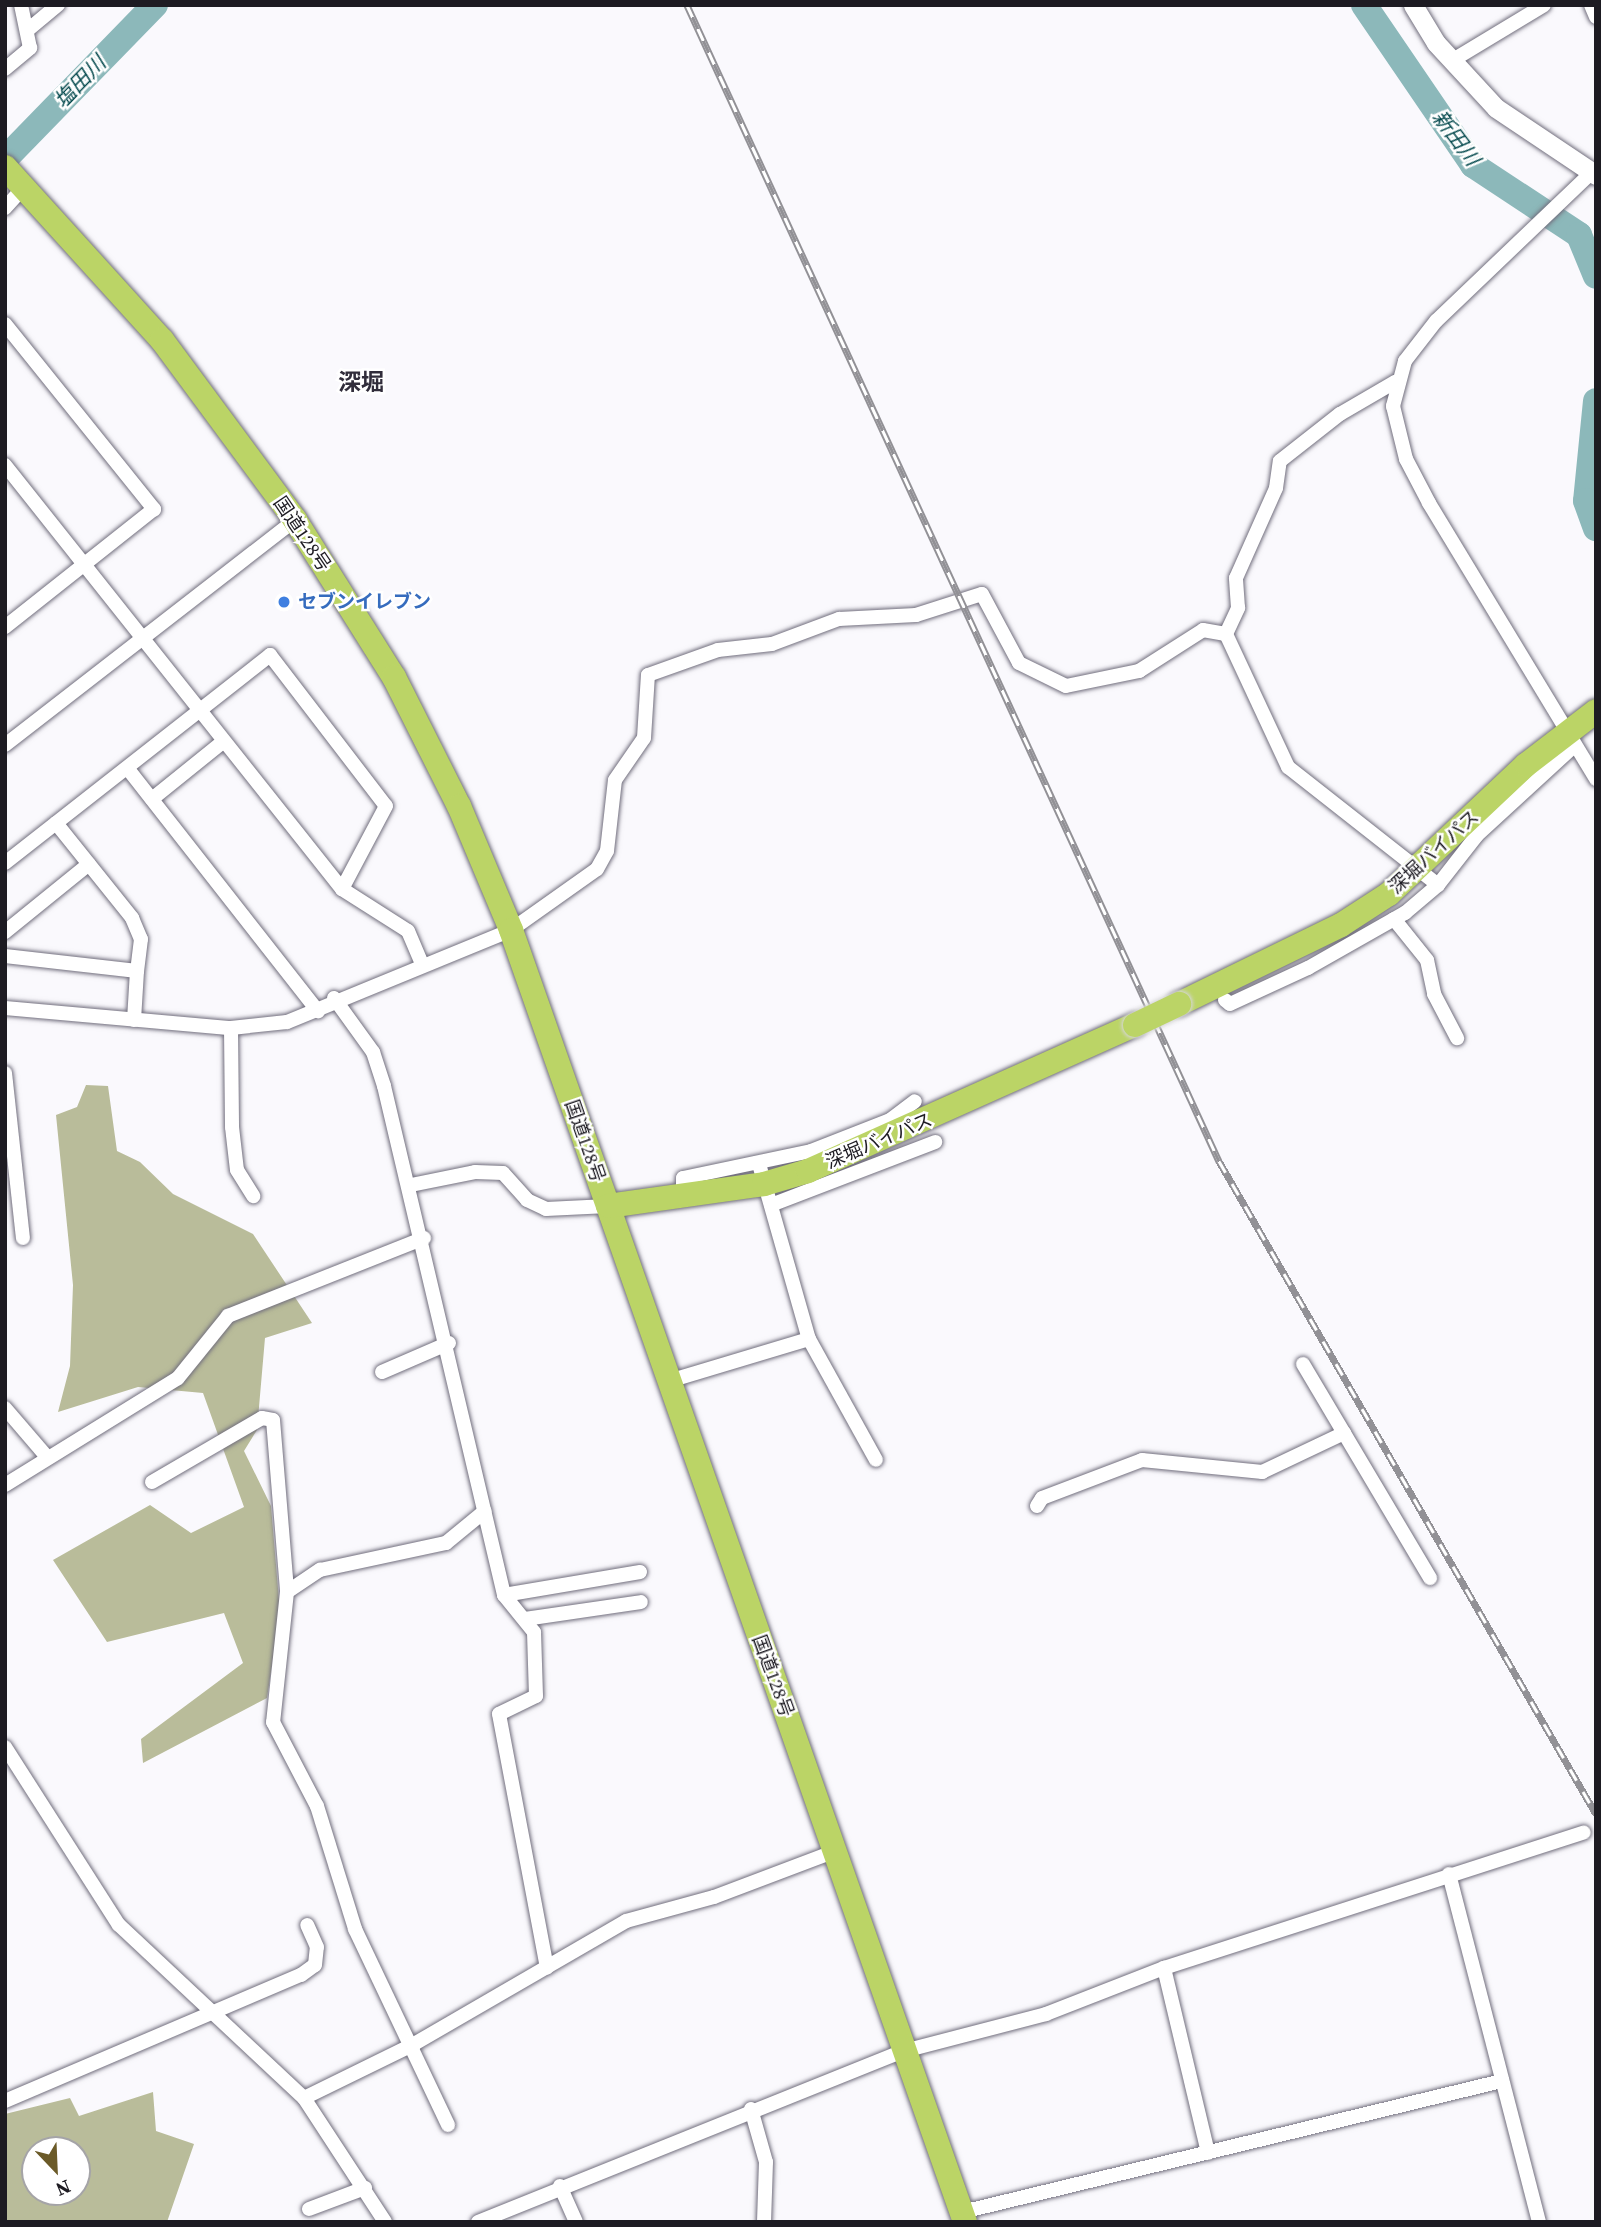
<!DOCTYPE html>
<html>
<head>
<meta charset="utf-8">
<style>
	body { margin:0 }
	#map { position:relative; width:1601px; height:2227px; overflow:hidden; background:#faf9fd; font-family:"Source Serif 4","Noto Sans JP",serif }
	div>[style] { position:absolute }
	.forest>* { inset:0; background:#b9bc9a }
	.river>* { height:26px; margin:-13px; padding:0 13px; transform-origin:13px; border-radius:13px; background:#8cb8ba }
	.roads { filter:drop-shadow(0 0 2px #716e7d) drop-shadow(0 0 2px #716e7d) }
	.street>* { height:14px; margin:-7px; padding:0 7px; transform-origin:7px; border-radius:7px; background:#fff }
	.secondary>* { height:19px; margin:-9.5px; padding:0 9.5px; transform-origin:9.5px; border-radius:9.5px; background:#fff }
	.highway>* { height:24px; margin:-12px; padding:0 12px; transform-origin:12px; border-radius:12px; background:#bbd466 }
	.rail>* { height:7px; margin-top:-3.5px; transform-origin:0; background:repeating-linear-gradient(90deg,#fff 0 13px,#929196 0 26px); box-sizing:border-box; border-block:2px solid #929196 }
	.bridges { filter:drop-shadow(0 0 2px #d6d6d7) drop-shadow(0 0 2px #d6d6d7) }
	.highway-bridge>* { height:24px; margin:-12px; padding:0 12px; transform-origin:12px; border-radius:12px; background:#bbd466 }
	.dots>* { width:19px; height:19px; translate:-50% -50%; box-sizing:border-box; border:4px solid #fff; border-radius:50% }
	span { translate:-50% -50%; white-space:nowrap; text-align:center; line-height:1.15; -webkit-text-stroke:5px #fff; paint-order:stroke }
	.street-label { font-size:19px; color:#1d1b22 }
	.shop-label { font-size:19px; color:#366cbe; font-weight:700 }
	.left { translate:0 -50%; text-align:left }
	.water-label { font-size:21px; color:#04494d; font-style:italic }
	.quarter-label { font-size:23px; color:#312d3b; font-weight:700 }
	.frame { position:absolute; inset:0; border:7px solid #1d1b22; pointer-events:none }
	.north { position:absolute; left:21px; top:2136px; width:70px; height:70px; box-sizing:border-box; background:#fff; border:2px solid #a5a4a7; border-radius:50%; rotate:157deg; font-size:19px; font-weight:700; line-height:28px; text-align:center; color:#1d1b22 }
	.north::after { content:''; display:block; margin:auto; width:24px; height:32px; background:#6b5a28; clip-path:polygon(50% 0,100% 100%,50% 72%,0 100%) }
</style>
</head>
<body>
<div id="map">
	<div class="forest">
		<div style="clip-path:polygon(86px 1085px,108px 1086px,117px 1151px,140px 1162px,173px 1194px,253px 1234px,312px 1323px,265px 1338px,257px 1430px,244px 1451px,271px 1506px,280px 1612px,267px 1698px,143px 1763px,141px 1739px,243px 1663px,224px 1613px,107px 1642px,53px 1560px,150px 1505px,191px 1533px,244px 1507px,203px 1393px,138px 1387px,58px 1412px,70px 1366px,73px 1285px,56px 1115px,77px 1107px)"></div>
		<div style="clip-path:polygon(evenodd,153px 2092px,156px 2131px,194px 2144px,167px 2222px,5px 2222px,5px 2114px,70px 2098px,79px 2116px,153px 2092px,35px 2150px,77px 2150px,77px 2192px,35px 2192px,35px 2150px)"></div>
	</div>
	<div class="river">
		<div style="left:1364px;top:5px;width:194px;rotate:55.7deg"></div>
		<div style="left:1473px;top:165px;width:127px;rotate:33.4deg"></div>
		<div style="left:1579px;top:235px;width:44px;rotate:67.5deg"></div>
		<div style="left:5px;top:159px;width:215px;rotate:-45.8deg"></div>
		<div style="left:1596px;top:401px;width:100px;rotate:95.7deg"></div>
		<div style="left:1586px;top:501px;width:29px;rotate:70deg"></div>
	</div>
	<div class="roads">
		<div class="street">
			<div style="left:1591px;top:5px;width:13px;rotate:67deg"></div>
			<div style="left:29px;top:29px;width:38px;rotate:-40deg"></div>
			<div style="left:1453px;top:60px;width:106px;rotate:-31.1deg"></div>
			<div style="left:5px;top:69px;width:33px;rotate:-40deg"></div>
			<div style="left:30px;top:48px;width:44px;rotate:-101.8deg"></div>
			<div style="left:1591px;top:173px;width:214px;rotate:136.3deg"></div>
			<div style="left:1436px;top:321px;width:51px;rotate:127.8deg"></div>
			<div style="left:1405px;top:361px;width:47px;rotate:104.9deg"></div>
			<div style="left:1393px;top:406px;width:55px;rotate:76.2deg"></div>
			<div style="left:1406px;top:459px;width:50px;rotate:62.4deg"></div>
			<div style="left:1429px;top:503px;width:323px;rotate:58.8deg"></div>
			<div style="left:5px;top:208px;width:28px;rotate:-48deg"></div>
			<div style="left:5px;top:324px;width:238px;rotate:51.2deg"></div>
			<div style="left:154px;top:509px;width:190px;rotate:141.6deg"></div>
			<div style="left:5px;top:465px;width:542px;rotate:51.52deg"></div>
			<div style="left:342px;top:889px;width:78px;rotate:32.5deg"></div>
			<div style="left:408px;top:931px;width:36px;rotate:67deg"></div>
			<div style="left:1226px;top:634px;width:29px;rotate:-65deg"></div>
			<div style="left:1238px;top:608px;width:30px;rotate:-94deg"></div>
			<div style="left:1236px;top:578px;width:98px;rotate:-66deg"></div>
			<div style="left:1276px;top:488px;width:27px;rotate:-82deg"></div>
			<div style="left:1280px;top:461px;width:76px;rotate:-38.1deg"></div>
			<div style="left:1340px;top:414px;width:64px;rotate:-30.2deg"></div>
			<div style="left:5px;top:745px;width:367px;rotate:-37.8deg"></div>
			<div style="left:128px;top:769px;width:308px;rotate:51.9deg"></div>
			<div style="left:152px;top:799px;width:92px;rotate:-38.9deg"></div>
			<div style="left:56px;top:823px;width:122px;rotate:51.3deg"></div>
			<div style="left:132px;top:918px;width:23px;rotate:67deg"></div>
			<div style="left:141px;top:939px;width:32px;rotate:97deg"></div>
			<div style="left:5px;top:863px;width:337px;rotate:-38.1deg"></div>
			<div style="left:270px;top:655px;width:190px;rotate:52.5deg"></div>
			<div style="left:386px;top:806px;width:94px;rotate:117.9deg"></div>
			<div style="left:1394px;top:919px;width:53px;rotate:51.2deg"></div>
			<div style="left:1427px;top:960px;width:35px;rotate:78deg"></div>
			<div style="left:1434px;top:994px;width:50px;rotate:62.4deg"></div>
			<div style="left:5px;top:932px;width:108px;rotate:-39deg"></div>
			<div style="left:5px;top:956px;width:133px;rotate:6.5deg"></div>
			<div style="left:137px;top:971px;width:49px;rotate:93.5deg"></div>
			<div style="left:334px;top:998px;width:67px;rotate:54.2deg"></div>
			<div style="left:373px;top:1052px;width:36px;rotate:72deg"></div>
			<div style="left:384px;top:1086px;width:523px;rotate:76.73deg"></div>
			<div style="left:504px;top:1595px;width:48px;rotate:51deg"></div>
			<div style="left:534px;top:1632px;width:64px;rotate:88.2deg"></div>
			<div style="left:536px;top:1696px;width:41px;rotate:154.1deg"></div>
			<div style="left:499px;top:1714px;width:258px;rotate:79.3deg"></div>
			<div style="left:1225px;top:1000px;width:6px;rotate:39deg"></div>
			<div style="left:1230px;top:1004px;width:86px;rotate:-24.8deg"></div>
			<div style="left:1308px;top:968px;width:112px;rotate:-29.6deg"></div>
			<div style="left:1405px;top:913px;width:43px;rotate:-40.3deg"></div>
			<div style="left:1438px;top:885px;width:63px;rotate:-52deg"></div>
			<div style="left:1477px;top:835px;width:130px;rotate:-42.5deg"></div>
			<div style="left:5px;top:1008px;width:227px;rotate:5.1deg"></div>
			<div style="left:231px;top:1028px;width:56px;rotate:-6.1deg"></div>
			<div style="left:287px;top:1022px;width:242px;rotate:-22.3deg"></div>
			<div style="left:511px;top:930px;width:105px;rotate:-35.3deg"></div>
			<div style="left:597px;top:869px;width:21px;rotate:-61deg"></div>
			<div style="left:607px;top:851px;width:71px;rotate:-83.6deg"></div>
			<div style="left:615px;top:780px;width:51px;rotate:-55.4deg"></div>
			<div style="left:644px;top:738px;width:63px;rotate:-86.4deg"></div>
			<div style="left:648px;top:675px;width:74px;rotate:-19.7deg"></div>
			<div style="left:718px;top:650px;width:54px;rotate:-6.3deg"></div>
			<div style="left:772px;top:644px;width:72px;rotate:-20.5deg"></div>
			<div style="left:839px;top:619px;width:77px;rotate:-3deg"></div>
			<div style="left:916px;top:615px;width:69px;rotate:-17.7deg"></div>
			<div style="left:982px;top:594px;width:78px;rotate:61.8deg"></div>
			<div style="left:1019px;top:663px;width:52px;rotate:26.1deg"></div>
			<div style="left:1066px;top:686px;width:75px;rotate:-11.6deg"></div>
			<div style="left:1139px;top:671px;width:76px;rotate:-32.6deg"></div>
			<div style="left:1203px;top:630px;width:23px;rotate:10deg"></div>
			<div style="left:1226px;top:634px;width:147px;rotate:65deg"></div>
			<div style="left:1288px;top:767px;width:191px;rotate:38.2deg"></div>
			<div style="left:231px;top:1028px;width:99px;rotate:89.4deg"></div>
			<div style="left:232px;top:1127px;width:43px;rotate:83.4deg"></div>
			<div style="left:237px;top:1170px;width:31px;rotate:58deg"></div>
			<div style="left:5px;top:1073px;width:166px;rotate:83.8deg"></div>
			<div style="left:759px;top:1164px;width:182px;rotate:74.1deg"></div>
			<div style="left:809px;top:1339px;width:138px;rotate:61deg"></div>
			<div style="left:411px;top:1185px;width:65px;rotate:-11.5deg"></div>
			<div style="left:475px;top:1172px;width:28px;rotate:2deg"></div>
			<div style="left:503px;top:1173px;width:36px;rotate:48deg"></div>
			<div style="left:527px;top:1200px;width:21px;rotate:25deg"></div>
			<div style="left:546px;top:1209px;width:62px;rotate:-2.8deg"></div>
			<div style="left:683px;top:1196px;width:18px;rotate:-90deg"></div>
			<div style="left:683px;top:1178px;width:131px;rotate:-11.9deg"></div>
			<div style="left:811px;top:1151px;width:85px;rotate:-21.4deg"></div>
			<div style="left:890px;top:1120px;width:31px;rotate:-37deg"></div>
			<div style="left:771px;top:1205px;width:176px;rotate:-21deg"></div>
			<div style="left:1303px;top:1364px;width:249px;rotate:59.3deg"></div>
			<div style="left:382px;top:1372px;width:73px;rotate:-23.4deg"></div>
			<div style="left:669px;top:1381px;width:146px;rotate:-16.7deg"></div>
			<div style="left:5px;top:1408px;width:65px;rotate:49.4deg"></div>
			<div style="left:152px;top:1482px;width:127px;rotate:-30.2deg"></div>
			<div style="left:262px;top:1418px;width:11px;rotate:10deg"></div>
			<div style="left:273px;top:1420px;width:173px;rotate:85.3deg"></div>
			<div style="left:287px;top:1592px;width:131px;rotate:96.1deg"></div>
			<div style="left:273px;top:1722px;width:95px;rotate:62.4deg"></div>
			<div style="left:317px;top:1806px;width:129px;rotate:72.8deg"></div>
			<div style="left:355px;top:1929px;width:217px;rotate:64.6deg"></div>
			<div style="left:5px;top:1485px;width:203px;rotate:-31.7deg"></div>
			<div style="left:178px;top:1378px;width:80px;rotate:-51.1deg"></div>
			<div style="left:228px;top:1316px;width:211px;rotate:-21.7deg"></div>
			<div style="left:1037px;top:1506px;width:9px;rotate:-58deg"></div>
			<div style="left:1042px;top:1498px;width:107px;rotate:-20.8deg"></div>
			<div style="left:1142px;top:1460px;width:121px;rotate:5.7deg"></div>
			<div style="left:1262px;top:1472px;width:91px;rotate:-25.4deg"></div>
			<div style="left:287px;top:1592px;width:40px;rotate:-34deg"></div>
			<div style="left:320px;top:1570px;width:129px;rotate:-12.1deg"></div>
			<div style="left:446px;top:1543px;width:50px;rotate:-39.4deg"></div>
			<div style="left:504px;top:1595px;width:138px;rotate:-9.6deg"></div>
			<div style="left:525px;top:1619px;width:117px;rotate:-8.3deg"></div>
			<div style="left:5px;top:1747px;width:211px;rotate:57.4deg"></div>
			<div style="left:119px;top:1925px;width:253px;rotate:43.1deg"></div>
			<div style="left:304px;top:2098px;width:148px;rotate:56.8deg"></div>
			<div style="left:1449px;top:1874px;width:359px;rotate:75.5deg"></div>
			<div style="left:1164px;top:1968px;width:190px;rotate:76.6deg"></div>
			<div style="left:304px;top:2098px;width:123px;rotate:-26.1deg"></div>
			<div style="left:414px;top:2044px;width:245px;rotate:-30.1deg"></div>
			<div style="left:626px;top:1921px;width:91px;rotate:-15.3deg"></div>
			<div style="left:714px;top:1897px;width:130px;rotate:-20.7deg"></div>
			<div style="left:5px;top:2101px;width:322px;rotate:-23.1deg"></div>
			<div style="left:301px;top:1975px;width:17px;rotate:-36deg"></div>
			<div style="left:315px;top:1965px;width:18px;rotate:-84deg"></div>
			<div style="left:317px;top:1947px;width:24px;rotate:-114deg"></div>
			<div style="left:751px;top:2109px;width:55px;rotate:74.2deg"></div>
			<div style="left:766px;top:2162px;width:60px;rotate:91.9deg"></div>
			<div style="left:560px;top:2186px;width:39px;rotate:66deg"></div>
			<div style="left:309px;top:2209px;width:60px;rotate:-20.6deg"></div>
			<div style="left:962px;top:2212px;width:556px;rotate:-13.64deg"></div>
			<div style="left:478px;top:2222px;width:459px;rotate:-21.9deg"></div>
			<div style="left:904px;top:2051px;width:147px;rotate:-14.6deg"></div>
			<div style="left:1046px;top:2014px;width:127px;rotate:-21.3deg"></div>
			<div style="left:1164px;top:1968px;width:441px;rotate:-17.9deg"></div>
		</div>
		<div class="secondary">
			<div style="left:1413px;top:5px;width:44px;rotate:58.8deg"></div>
			<div style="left:1436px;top:43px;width:88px;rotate:47.3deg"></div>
			<div style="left:1496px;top:108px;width:120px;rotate:33.8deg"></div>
		</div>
		<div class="highway">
			<div style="left:5px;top:167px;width:234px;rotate:47.8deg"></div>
			<div style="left:162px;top:340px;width:224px;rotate:53.5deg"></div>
			<div style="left:295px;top:520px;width:186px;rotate:57.8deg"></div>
			<div style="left:394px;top:677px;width:144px;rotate:63.3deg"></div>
			<div style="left:459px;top:806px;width:134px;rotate:67.2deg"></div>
			<div style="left:511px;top:930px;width:1369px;rotate:70.64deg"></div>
			<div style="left:1179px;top:1004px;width:180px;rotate:-26deg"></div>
			<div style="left:1341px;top:925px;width:57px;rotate:-32.9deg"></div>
			<div style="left:1389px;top:894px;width:188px;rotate:-43.3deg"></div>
			<div style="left:1526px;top:765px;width:88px;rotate:-37.6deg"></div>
			<div style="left:608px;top:1206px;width:158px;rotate:-8deg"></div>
			<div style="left:764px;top:1184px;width:46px;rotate:-16.5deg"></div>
			<div style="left:808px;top:1171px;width:358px;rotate:-24.1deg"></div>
		</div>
	</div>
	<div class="rail">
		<div style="left:687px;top:5px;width:1273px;rotate:65.29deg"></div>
		<div style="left:1219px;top:1161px;width:754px;rotate:60deg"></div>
	</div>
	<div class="bridges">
		<div class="highway-bridge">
			<div style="left:1135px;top:1025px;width:49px;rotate:-25.5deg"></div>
		</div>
	</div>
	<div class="dots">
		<div style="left:284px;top:602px;background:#3f7fe0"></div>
	</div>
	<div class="street-label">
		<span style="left:302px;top:534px;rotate:56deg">国道128号</span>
		<span style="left:1434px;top:852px;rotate:-42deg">深堀バイパス</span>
		<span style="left:585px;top:1141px;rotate:71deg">国道128号</span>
		<span style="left:879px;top:1141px;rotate:-23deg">深堀バイパス</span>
		<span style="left:773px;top:1676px;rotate:70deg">国道128号</span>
	</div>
	<div class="shop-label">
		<span class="left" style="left:298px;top:602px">セブンイレブン</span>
	</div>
	<div class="water-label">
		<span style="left:80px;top:82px;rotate:-46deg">塩田川</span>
		<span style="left:1456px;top:138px;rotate:53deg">新田川</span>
	</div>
	<div class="quarter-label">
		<span style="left:361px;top:382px">深堀</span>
	</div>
	<div class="frame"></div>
	<div class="north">N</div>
</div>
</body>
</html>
